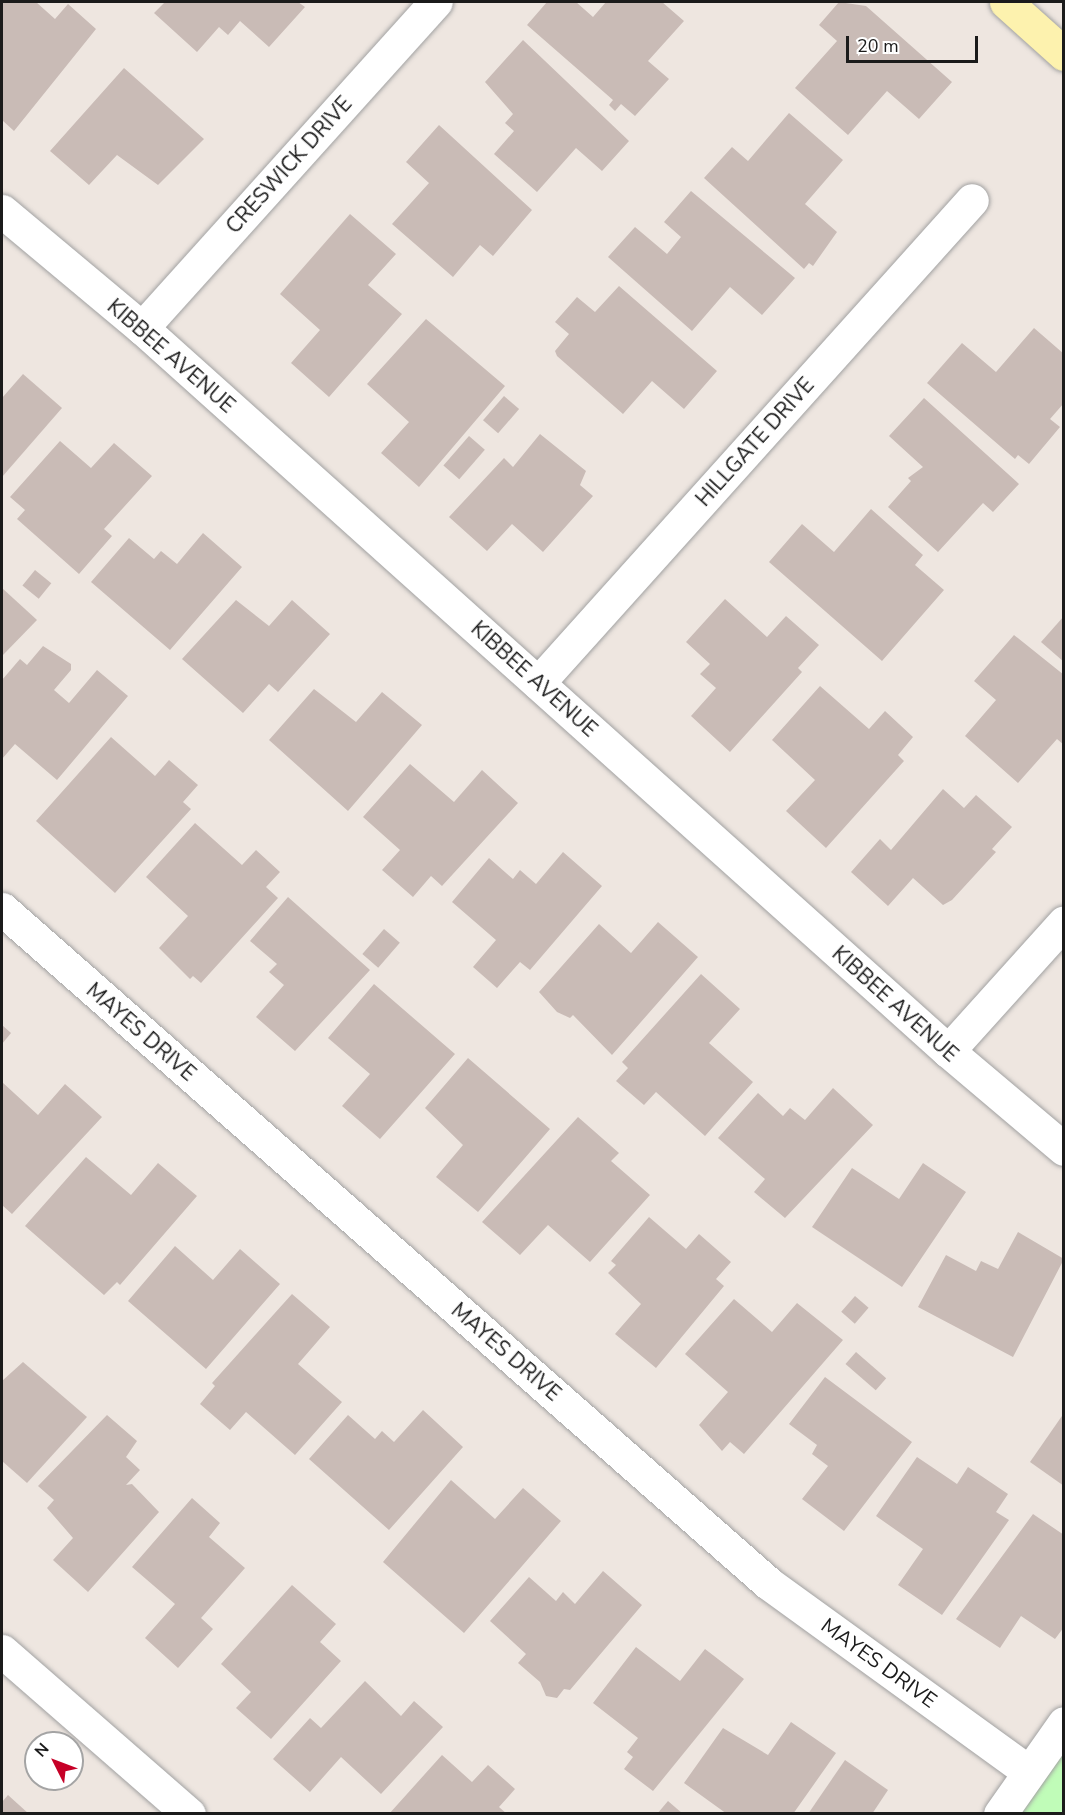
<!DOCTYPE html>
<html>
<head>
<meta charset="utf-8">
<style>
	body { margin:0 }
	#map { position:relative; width:1065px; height:1815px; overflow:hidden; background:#eee6e0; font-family:"Nunito Sans",sans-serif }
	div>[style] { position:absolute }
	.park>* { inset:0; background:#c0fcb8 }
	.building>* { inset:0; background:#c9bbb6; transform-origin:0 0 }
	.roads { filter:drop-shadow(0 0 2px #a2a2a2) drop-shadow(0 0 2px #a2a2a2) }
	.minor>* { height:33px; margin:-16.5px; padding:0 16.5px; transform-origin:16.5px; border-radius:16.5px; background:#fff }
	.secondary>* { height:33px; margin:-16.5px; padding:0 16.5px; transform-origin:16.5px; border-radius:16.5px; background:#fdf2ae }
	span { translate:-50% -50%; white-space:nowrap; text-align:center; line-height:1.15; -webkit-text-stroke:5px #fff; paint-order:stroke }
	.street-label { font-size:21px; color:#1b1b1b }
	.frame { position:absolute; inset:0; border:3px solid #1b1b1b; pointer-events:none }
	.north { position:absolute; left:24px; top:1731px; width:60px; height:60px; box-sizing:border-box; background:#fff; border:2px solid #a4a4a4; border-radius:50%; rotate:312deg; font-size:16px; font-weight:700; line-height:24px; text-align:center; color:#1b1b1b }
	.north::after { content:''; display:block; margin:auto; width:21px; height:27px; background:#c60027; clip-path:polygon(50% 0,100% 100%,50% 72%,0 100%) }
	.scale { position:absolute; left:846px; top:36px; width:132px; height:27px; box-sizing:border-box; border:3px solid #1b1b1b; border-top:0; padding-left:8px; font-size:18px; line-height:21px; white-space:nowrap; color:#1b1b1b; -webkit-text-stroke:4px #fff; paint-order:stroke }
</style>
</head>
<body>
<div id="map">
	<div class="park">
		<div style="clip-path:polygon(1063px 1753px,1063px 1813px,1022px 1813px)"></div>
	</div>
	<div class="building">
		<div style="clip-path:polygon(2px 2px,36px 2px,55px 19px,68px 4px,96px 29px,14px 131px,2px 120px)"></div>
		<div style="clip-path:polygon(165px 2px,298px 2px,305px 7px,269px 47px,240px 21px,228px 35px,219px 27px,197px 52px,154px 13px)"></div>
		<div style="clip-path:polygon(547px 2px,576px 2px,593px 17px,606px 2px,662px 2px,684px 21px,648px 61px,669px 79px,635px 116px,621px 104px,615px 111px,609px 105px,613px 100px,527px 25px)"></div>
		<div style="clip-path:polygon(839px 2px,866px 6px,952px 82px,919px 119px,887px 91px,848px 135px,795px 88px,837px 41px,819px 25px)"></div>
		<div style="clip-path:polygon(523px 40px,629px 141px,602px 171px,576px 148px,537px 192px,494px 154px,514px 131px,505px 123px,513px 114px,485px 82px)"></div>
		<div style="clip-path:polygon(124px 68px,204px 139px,158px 185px,117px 155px,89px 185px,50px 151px)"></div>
		<div style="clip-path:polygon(789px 113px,843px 160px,805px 204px,837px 232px,813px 266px,809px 263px,804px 269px,704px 178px,732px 147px,748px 161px)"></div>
		<div style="clip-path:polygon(439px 125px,532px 210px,493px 256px,480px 245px,453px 277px,392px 224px,429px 183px,406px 162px)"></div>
		<div style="clip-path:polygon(691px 191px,795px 278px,762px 315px,730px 287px,692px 331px,608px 257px,635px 227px,667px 254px,681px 237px,664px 222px)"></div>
		<div style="clip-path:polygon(350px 214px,396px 254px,368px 285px,402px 314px,329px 397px,291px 363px,320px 330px,280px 294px)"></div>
		<div style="clip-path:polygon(619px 286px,717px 371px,684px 409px,652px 381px,623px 414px,557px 356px,555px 351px,569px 334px,555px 322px,577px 297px,595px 312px)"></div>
		<div style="clip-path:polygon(426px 319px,505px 386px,419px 487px,381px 453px,409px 422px,367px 384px)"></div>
		<div style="clip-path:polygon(1034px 328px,1064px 354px,1064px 403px,1050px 419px,1060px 427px,1029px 464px,1018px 455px,1015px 459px,927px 383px,962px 343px,996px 372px)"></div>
		<div style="clip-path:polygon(23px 374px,62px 408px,2px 477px,2px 398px)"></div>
		<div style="left:504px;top:396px;width:20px;height:32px;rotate:41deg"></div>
		<div style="clip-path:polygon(924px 398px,1019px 484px,993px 512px,983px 503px,938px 552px,888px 507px,911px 481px,908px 478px,923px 467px,889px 436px)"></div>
		<div style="clip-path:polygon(540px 434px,586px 471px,580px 485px,593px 496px,543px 552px,512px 524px,487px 551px,449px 517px,504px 458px,513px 467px)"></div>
		<div style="left:469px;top:436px;width:21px;height:39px;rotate:41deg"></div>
		<div style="clip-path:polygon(60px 441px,91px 468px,114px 443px,152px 476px,104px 529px,112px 536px,79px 574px,17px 519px,25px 510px,10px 497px)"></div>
		<div style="clip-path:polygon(871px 509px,923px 555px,915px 565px,944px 590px,882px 661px,769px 562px,802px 524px,834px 552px)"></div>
		<div style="clip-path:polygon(203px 533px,242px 567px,170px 650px,91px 582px,129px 538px,154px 559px,161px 551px,177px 564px)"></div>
		<div style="left:35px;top:570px;width:21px;height:20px;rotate:39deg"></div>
		<div style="clip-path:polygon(2px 588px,37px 620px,2px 656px)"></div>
		<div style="clip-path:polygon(725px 599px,767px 637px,786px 616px,819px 645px,798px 668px,802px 672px,730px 752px,691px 716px,716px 688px,700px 674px,710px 664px,686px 642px)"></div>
		<div style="clip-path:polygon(236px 600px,269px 626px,292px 600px,330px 634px,278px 692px,269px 684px,243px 713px,182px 659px)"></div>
		<div style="clip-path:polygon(1064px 616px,1064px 662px,1041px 642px)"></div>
		<div style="clip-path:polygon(1014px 635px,1064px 675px,1064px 745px,1057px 739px,1018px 783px,965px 736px,996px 700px,974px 681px)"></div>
		<div style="clip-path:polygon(43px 646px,71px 664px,71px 670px,54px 690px,69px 703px,97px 670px,128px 696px,57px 780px,15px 744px,2px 759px,2px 680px,20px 659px,27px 665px)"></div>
		<div style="clip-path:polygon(820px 686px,869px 729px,885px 711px,913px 737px,898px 755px,904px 761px,826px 848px,786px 811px,815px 780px,772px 740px)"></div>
		<div style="clip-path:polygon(314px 689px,356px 722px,382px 692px,422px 725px,348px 811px,269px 740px)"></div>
		<div style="clip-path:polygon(111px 737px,155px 776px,169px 760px,198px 785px,183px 802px,191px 809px,115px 893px,36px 821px)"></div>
		<div style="clip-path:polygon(410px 764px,454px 802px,482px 770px,518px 803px,442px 886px,431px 876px,413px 897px,382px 870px,400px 850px,363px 817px)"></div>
		<div style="clip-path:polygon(943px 789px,964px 808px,976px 795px,1012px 827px,992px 849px,996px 852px,952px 900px,943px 905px,913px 878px,888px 906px,851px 872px,880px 839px,891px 850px)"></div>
		<div style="clip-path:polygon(195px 823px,242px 865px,256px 850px,280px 872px,266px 887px,278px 898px,201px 983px,193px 976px,190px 979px,159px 948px,188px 916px,146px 877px)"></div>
		<div style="clip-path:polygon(563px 852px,602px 886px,530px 970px,520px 962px,497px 988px,473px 967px,496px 940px,452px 902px,489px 858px,513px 879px,520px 870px,536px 884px)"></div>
		<div style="clip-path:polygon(288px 897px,370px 970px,295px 1051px,256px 1017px,284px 985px,269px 972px,277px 964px,250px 941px)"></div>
		<div style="clip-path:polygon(658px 922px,698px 957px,612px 1055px,573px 1015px,570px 1018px,557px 1012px,539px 992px,599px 924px,631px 953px)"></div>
		<div style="left:384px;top:929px;width:21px;height:33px;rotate:41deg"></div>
		<div style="clip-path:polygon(701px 974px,740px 1009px,709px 1043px,753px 1082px,705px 1136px,656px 1092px,644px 1105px,616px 1081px,628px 1068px,622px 1062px)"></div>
		<div style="clip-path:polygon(374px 984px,455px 1054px,380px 1139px,342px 1106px,370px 1074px,328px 1038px)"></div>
		<div style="clip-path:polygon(2px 1025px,11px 1033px,2px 1044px)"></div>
		<div style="clip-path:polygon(468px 1058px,550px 1129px,478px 1212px,436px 1177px,463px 1145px,425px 1108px)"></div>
		<div style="clip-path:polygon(2px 1082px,38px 1115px,65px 1084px,102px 1117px,12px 1214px,2px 1205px)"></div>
		<div style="clip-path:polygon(833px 1088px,873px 1125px,785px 1218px,754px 1192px,765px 1179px,718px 1138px,758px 1093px,783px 1116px,790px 1108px,805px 1120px)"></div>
		<div style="clip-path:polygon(578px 1117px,619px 1153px,611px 1161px,650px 1195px,590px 1262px,548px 1225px,520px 1255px,482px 1222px)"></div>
		<div style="clip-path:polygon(86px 1157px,131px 1195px,158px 1163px,197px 1196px,120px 1285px,117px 1282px,104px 1295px,25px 1226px)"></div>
		<div style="clip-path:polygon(923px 1163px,966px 1192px,902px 1287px,812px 1227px,852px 1168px,899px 1199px)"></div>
		<div style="clip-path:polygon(649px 1217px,686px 1249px,699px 1234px,731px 1262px,716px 1279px,724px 1286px,656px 1368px,615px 1334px,641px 1304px,608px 1273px,616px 1265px,611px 1261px)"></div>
		<div style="clip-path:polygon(1018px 1232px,1064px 1259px,1013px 1357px,918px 1307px,946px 1255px,976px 1271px,981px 1261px,998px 1269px)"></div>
		<div style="clip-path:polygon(175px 1246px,213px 1280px,240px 1249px,280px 1284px,206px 1369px,128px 1301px)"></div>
		<div style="clip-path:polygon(292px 1294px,330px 1327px,298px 1364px,342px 1402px,295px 1455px,246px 1412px,230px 1430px,200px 1404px,215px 1386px,212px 1383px)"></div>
		<div style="left:855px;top:1296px;width:18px;height:21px;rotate:41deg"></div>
		<div style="clip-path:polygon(734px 1299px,772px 1332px,797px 1303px,843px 1340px,744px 1454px,730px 1442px,722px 1451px,699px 1425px,728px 1392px,685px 1354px)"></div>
		<div style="left:856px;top:1352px;width:40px;height:16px;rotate:41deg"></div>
		<div style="clip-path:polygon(23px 1362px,87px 1417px,27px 1483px,2px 1461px,2px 1381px)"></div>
		<div style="clip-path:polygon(825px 1377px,912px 1442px,844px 1531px,802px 1499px,828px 1466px,812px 1454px,817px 1445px,789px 1424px)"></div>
		<div style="clip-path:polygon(423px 1410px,463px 1447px,389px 1530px,309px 1459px,348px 1415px,375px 1439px,382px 1431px,394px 1442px)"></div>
		<div style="clip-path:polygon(1064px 1413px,1064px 1486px,1030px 1462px)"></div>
		<div style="clip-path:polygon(107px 1415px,137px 1441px,126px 1457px,140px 1470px,126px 1485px,132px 1484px,159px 1512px,88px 1592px,53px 1560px,73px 1538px,47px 1508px,54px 1500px,38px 1486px)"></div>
		<div style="clip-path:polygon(917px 1457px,957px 1484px,968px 1467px,1008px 1494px,996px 1512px,1009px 1520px,942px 1615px,898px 1585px,923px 1549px,876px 1516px)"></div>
		<div style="clip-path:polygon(451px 1480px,495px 1519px,523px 1488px,561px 1521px,464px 1633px,383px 1562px)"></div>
		<div style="clip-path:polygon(192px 1498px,220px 1523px,209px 1537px,245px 1568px,201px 1618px,213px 1629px,178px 1668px,145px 1638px,175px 1604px,132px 1567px)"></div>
		<div style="clip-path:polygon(1033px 1514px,1064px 1535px,1064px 1627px,1055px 1639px,1021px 1616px,1000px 1648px,956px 1619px)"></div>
		<div style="clip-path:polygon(603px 1571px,642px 1605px,570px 1690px,564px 1689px,557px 1698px,546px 1696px,540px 1682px,518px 1663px,526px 1654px,490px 1621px,529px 1577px,556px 1601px,563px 1592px,575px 1604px)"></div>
		<div style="clip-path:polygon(292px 1585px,336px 1624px,320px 1642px,341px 1661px,271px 1739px,236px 1708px,251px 1692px,221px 1664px)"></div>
		<div style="clip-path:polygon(636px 1647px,680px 1681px,705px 1649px,744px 1679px,653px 1791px,624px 1769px,633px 1757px,627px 1752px,638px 1738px,593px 1703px)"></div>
		<div style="clip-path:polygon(365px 1681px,401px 1716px,414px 1701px,443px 1727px,381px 1794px,341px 1757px,310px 1792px,273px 1759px,310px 1718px,321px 1728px)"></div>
		<div style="clip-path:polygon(791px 1722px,836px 1753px,793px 1814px,727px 1814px,684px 1783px,723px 1728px,768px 1755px)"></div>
		<div style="clip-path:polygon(442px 1755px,472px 1782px,488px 1765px,515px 1789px,499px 1807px,507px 1814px,389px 1814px)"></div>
		<div style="clip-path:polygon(845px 1760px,888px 1790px,872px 1814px,808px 1814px)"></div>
		<div style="clip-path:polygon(8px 1795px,29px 1814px,2px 1814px,2px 1802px)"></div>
		<div style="clip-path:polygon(668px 1801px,683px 1814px,657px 1814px)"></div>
	</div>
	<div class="roads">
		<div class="minor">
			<div style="left:2px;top:211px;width:182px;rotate:39.9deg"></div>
			<div style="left:142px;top:328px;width:1083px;rotate:41.89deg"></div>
			<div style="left:948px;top:1051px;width:152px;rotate:40.2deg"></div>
			<div style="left:142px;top:328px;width:439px;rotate:-48deg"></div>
			<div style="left:538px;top:683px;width:649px;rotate:-48.06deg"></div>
			<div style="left:2px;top:909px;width:1020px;rotate:41.34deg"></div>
			<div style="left:768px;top:1583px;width:322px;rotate:35.9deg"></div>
			<div style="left:948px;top:1051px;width:173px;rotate:-48deg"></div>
			<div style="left:2px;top:1651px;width:248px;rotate:41.1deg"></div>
			<div style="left:1000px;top:1814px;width:111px;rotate:-54.9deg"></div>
		</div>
		<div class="secondary">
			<div style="left:1006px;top:2px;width:78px;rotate:41.9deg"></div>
		</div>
	</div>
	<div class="street-label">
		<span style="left:289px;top:165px;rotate:-48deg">CRESWICK DRIVE</span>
		<span style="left:171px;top:356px;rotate:41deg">KIBBEE AVENUE</span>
		<span style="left:755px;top:442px;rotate:-48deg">HILLGATE DRIVE</span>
		<span style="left:534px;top:679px;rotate:42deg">KIBBEE AVENUE</span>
		<span style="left:895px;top:1004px;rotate:42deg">KIBBEE AVENUE</span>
		<span style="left:141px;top:1032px;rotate:41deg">MAYES DRIVE</span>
		<span style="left:506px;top:1352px;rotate:41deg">MAYES DRIVE</span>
		<span style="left:879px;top:1663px;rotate:36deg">MAYES DRIVE</span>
	</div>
	<div class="frame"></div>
	<div class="north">N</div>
	<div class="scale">20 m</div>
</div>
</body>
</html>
